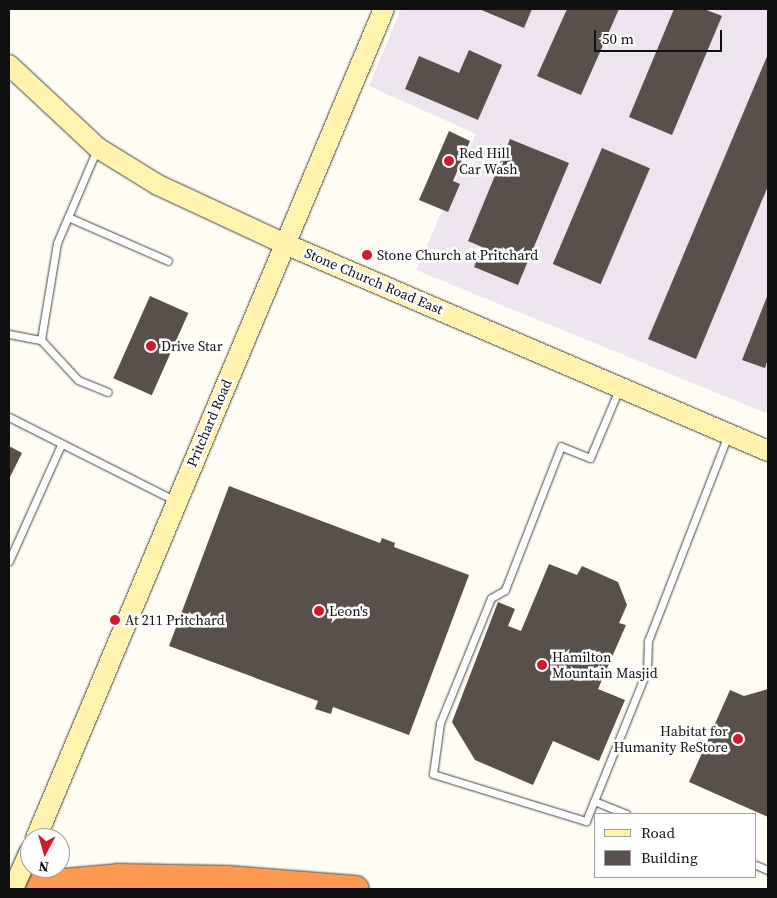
<!DOCTYPE html>
<html>
<head>
<meta charset="utf-8">
<style>
	body { margin:0 }
	#map { position:relative; width:777px; height:898px; overflow:hidden; background:#fffcf3; font-family:"Source Serif 4",serif }
	div>[style] { position:absolute }
	.industrial>* { inset:0; background:#ede4ef }
	.building>* { inset:0; background:#5a504b; transform-origin:0 0 }
	.roads { filter:drop-shadow(0 0 1px #434343) drop-shadow(0 0 1px #434343) }
	.lane>* { height:7px; margin:-3.5px; padding:0 3.5px; transform-origin:3.5px; border-radius:3.5px; background:#fff }
	.secondary>* { height:20px; margin:-10px; padding:0 10px; transform-origin:10px; border-radius:10px; background:#fff3ae }
	.highway>* { height:26px; margin:-13px; padding:0 13px; transform-origin:13px; border-radius:13px; background:#ff9951 }
	.bridges { filter:drop-shadow(0 0 1px #323232) drop-shadow(0 0 1px #323232) }
	.secondary-bridge>* { height:20px; margin:-10px; padding:0 10px; transform-origin:10px; border-radius:10px; background:#fff3ae }
	.dots>* { width:14px; height:14px; translate:-50% -50%; box-sizing:border-box; border:2px solid #fff; border-radius:50% }
	span { translate:-50% -50%; white-space:nowrap; text-align:center; line-height:1.15; -webkit-text-stroke:5px #fff; paint-order:stroke }
	.poi-label { font-size:14px; color:#101010 }
	.left { translate:0 -50%; text-align:left }
	.right { translate:-100% -50%; text-align:right }
	.street-label { font-size:14px; color:#101010 }
	.frame { position:absolute; inset:0; border:10px solid #101010; pointer-events:none }
	.legend { position:absolute; left:594px; top:813px; width:162px; height:65px; box-sizing:border-box; background:#fff; border:1px solid #9f9f9f; margin:0; padding:6px 9px; list-style:none; font-size:15px; color:#101010 }
	.legend li { display:flex; align-items:center; gap:10px; height:25px }
	.legend b { width:25px; border:1px solid #9f9f9f }
	.north { position:absolute; left:20px; top:828px; width:50px; height:50px; box-sizing:border-box; background:#fff; border:1px solid #9f9f9f; border-radius:50%; rotate:186deg; font-size:14px; font-weight:700; line-height:20px; text-align:center; color:#101010 }
	.north::after { content:''; display:block; margin:auto; width:18px; height:22px; background:#d01929; clip-path:polygon(50% 0,100% 100%,50% 72%,0 100%) }
	.scale { position:absolute; left:594px; top:30px; width:128px; height:22px; box-sizing:border-box; border:2px solid #101010; border-top:0; padding-left:6px; font-size:15px; line-height:18px; white-space:nowrap; color:#101010; -webkit-text-stroke:4px #fff; paint-order:stroke }
</style>
</head>
<body>
<div id="map">
	<div class="industrial">
		<div style="clip-path:polygon(401px 9px,768px 9px,768px 414px,416px 270px,476px 134px,369px 86px)"></div>
	</div>
	<div class="building">
		<div style="clip-path:polygon(479px 9px,532px 9px,524px 28px)"></div>
		<div style="clip-path:polygon(567px 9px,619px 9px,581px 95px,537px 76px)"></div>
		<div style="clip-path:polygon(674px 9px,704px 9px,722px 16px,672px 135px,629px 117px)"></div>
		<div style="clip-path:polygon(469px 50px,502px 65px,478px 120px,405px 89px,419px 56px,459px 73px)"></div>
		<div style="clip-path:polygon(768px 54px,768px 186px,696px 359px,648px 339px)"></div>
		<div style="clip-path:polygon(449px 131px,470px 141px,453px 181px,460px 184px,448px 212px,419px 200px)"></div>
		<div style="clip-path:polygon(510px 139px,569px 163px,518px 285px,474px 267px,482px 247px,468px 241px)"></div>
		<div style="left:602px;top:148px;width:52px;height:126px;rotate:23deg"></div>
		<div style="clip-path:polygon(768px 294px,768px 359px,765px 368px,742px 360px)"></div>
		<div style="left:150px;top:296px;width:42px;height:90px;rotate:24deg"></div>
		<div style="clip-path:polygon(9px 446px,22px 453px,9px 479px)"></div>
		<div style="clip-path:polygon(229px 486px,380px 543px,382px 538px,395px 543px,394px 547px,469px 575px,409px 735px,333px 707px,331px 714px,315px 709px,318px 701px,169px 646px)"></div>
		<div style="clip-path:polygon(549px 564px,577px 575px,582px 566px,618px 582px,627px 605px,619px 623px,626px 625px,598px 689px,625px 700px,599px 761px,553px 741px,533px 785px,475px 760px,452px 722px,498px 602px,515px 609px,508px 626px,521px 631px)"></div>
		<div style="clip-path:polygon(768px 689px,768px 817px,689px 782px,730px 690px,744px 696px)"></div>
	</div>
	<div class="roads">
		<div class="lane">
			<div style="left:97px;top:149px;width:102px;rotate:113.1deg"></div>
			<div style="left:57px;top:243px;width:98px;rotate:99.4deg"></div>
			<div style="left:41px;top:340px;width:54px;rotate:47.2deg"></div>
			<div style="left:78px;top:380px;width:32px;rotate:22deg"></div>
			<div style="left:68px;top:217px;width:109px;rotate:23.7deg"></div>
			<div style="left:9px;top:334px;width:33px;rotate:11deg"></div>
			<div style="left:619px;top:389px;width:75px;rotate:112.8deg"></div>
			<div style="left:590px;top:458px;width:31px;rotate:-158deg"></div>
			<div style="left:561px;top:446px;width:155px;rotate:111.3deg"></div>
			<div style="left:505px;top:590px;width:16px;rotate:150deg"></div>
			<div style="left:491px;top:598px;width:135px;rotate:112.2deg"></div>
			<div style="left:440px;top:723px;width:51px;rotate:97.8deg"></div>
			<div style="left:433px;top:774px;width:160px;rotate:17.1deg"></div>
			<div style="left:586px;top:821px;width:163px;rotate:-68deg"></div>
			<div style="left:647px;top:670px;width:29px;rotate:-88deg"></div>
			<div style="left:648px;top:641px;width:221px;rotate:-68.8deg"></div>
			<div style="left:9px;top:417px;width:187px;rotate:26.7deg"></div>
			<div style="left:9px;top:561px;width:127px;rotate:-65.9deg"></div>
			<div style="left:594px;top:801px;width:35px;rotate:22deg"></div>
			<div style="left:756px;top:865px;width:13px;rotate:23deg"></div>
		</div>
		<div class="secondary">
			<div style="left:9px;top:65px;width:122px;rotate:43deg"></div>
			<div style="left:98px;top:148px;width:70px;rotate:31.7deg"></div>
			<div style="left:158px;top:185px;width:138px;rotate:24.9deg"></div>
			<div style="left:283px;top:243px;width:528px;rotate:23.21deg"></div>
			<div style="left:36px;top:838px;width:899px;rotate:-67.23deg"></div>
		</div>
		<div class="highway">
			<div style="left:9px;top:887px;width:109px;rotate:-5.2deg"></div>
			<div style="left:118px;top:877px;width:109px;rotate:1.1deg"></div>
			<div style="left:227px;top:879px;width:129px;rotate:4.4deg"></div>
		</div>
	</div>
	<div class="bridges">
		<div class="secondary-bridge">
			<div style="left:13px;top:889px;width:42px;rotate:-65.9deg"></div>
		</div>
	</div>
	<div class="dots">
		<div style="left:449px;top:161px;background:#d01929"></div>
		<div style="left:367px;top:255px;background:#d01929"></div>
		<div style="left:151px;top:346px;background:#d01929"></div>
		<div style="left:319px;top:611px;background:#d01929"></div>
		<div style="left:115px;top:620px;background:#d01929"></div>
		<div style="left:542px;top:665px;background:#d01929"></div>
		<div style="left:738px;top:739px;background:#d01929"></div>
	</div>
	<div class="poi-label">
		<span class="left" style="left:459px;top:161px">Red Hill<br>Car Wash</span>
		<span class="left" style="left:377px;top:255px">Stone Church at Pritchard</span>
		<span class="left" style="left:161px;top:346px">Drive Star</span>
		<span class="left" style="left:329px;top:611px">Leon's</span>
		<span class="left" style="left:125px;top:620px">At 211 Pritchard</span>
		<span class="left" style="left:552px;top:665px">Hamilton<br>Mountain Masjid</span>
		<span class="right" style="left:728px;top:739px">Habitat for<br>Humanity ReStore</span>
	</div>
	<div class="street-label">
		<span style="left:374px;top:281px;rotate:23deg">Stone Church Road East</span>
		<span style="left:209px;top:423px;rotate:-67deg">Pritchard Road</span>
	</div>
	<div class="frame"></div>
	<ul class="legend">
	<li><b style="height:6px;background:#fff3ae"></b>Road</li>
	<li><b style="height:14px;background:#5a504b"></b>Building</li>
	</ul>
	<div class="north">N</div>
	<div class="scale">50 m</div>
</div>
</body>
</html>
